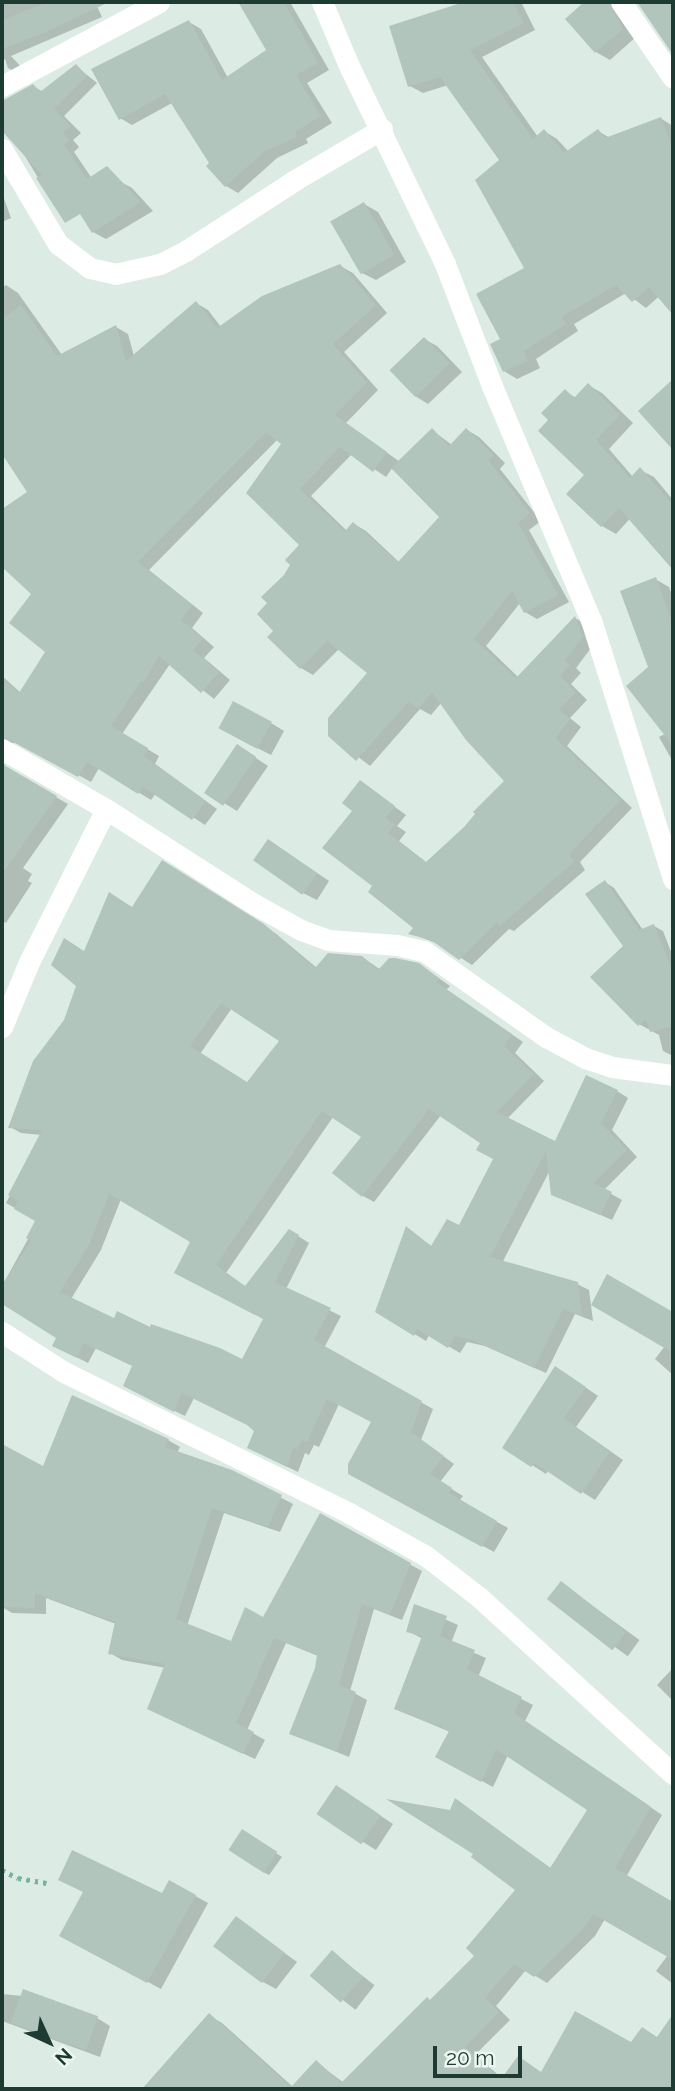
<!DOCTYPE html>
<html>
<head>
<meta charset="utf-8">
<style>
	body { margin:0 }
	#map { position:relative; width:675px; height:2091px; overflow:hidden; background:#dcebe4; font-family:Raleway,sans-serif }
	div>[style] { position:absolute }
	.shadow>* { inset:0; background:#0003; transform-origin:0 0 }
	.building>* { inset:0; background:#b2c5bd; transform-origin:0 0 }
	.path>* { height:4.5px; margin-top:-2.25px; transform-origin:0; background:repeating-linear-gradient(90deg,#79b29f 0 3.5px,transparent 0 8.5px) }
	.minor>* { height:21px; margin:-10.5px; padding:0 10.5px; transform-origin:10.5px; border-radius:10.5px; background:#fff }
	span { translate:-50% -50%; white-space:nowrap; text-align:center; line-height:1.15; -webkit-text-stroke:5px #edf7f2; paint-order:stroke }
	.frame { position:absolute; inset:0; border:4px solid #1d3b33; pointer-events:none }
	.north { position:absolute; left:14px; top:2007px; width:70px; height:70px; -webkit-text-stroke:5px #edf7f2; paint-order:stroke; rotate:135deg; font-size:19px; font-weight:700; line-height:28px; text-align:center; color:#1d3b33 }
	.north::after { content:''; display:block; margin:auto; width:24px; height:32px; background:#1d3b33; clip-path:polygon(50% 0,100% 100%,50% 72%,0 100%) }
	.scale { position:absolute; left:433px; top:2046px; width:89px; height:32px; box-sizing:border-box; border:4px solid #1d3b33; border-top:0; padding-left:9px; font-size:21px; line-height:24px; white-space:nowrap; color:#1d3b33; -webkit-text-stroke:5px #edf7f2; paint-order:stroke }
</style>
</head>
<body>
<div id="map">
	<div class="shadow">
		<div style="clip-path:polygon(2px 2px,95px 2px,102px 17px,11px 56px,25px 71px,19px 74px,8px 68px,5px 59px,2px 60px)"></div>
		<div style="clip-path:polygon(240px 2px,290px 2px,329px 70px,307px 83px,332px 123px,306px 139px,308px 143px,277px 158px,238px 193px,226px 186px,172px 103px,132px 125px,120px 118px,189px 22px,201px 29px,228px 78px,268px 50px)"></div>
		<div style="clip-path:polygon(470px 2px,521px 2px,535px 30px,482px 57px,538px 137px,544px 131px,557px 139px,569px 152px,598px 131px,610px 138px,660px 118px,673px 126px,673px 284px,646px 308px,626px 293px,574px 324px,578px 331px,536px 359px,540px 368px,517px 379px,504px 371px,503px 340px,526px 269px,501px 161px,448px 85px,423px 93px,410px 86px,391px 27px)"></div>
		<div style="clip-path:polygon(587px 2px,602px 4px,612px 2px,636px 37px,610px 60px,596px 52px,567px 19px)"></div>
		<div style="clip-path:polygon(76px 66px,97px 83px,64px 116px,81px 133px,73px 140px,79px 147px,74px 152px,95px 183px,46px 191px,2px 118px,23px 110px,33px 86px,43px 92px)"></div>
		<div style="clip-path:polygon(119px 181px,132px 188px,153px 211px,106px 239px,93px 232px)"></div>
		<div style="clip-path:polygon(2px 193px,11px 218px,2px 222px)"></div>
		<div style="clip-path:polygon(364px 204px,378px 212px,406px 262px,376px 280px,362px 273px)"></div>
		<div style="clip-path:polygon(evenodd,340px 266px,353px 273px,387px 313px,344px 352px,378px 390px,346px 423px,400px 462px,432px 430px,452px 445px,467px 430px,479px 437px,505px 463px,500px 469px,541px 521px,529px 530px,569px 602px,537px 619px,525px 612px,520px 603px,486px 646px,519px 678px,575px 618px,587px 625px,594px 644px,576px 668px,581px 673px,571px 684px,587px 700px,570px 718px,581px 727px,567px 746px,632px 808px,580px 862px,585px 870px,514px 931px,509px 929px,472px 965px,441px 945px,410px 933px,415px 927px,375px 886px,354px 810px,360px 782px,406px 815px,397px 826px,406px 832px,399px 841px,427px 863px,465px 828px,506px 781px,442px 702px,431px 715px,420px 709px,370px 766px,330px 735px,370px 673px,339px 649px,313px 675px,301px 668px,269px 637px,276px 631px,270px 603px,301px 545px,283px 444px,278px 439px,149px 570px,203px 613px,192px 628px,214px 647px,204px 658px,230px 680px,214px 699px,170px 664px,122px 734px,159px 756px,155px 764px,217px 809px,205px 825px,156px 793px,151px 800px,99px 768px,91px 782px,22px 744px,15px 742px,3px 749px,2px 753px,2px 676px,21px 693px,46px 651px,34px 593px,2px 565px,2px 511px,30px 493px,2px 451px,2px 439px,6px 436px,2px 429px,2px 288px,6px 285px,18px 293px,62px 355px,116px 327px,128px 334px,134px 356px,196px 303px,208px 310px,221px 327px,340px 266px,352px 454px,386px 477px,393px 467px,441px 517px,400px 563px,366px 531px,354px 524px,347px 531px,311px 496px,352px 454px)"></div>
		<div style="clip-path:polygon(424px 339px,437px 346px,462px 372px,428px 404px,415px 396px,391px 370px)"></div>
		<div style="clip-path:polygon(588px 385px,602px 393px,633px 423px,609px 449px,633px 477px,640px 470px,654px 477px,673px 500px,673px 555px,636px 512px,616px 534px,602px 526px,569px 494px,587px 475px,551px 420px,565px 391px,576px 398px)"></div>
		<div style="clip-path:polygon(655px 579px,669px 587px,673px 599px,673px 762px,659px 737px,665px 734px,650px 668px)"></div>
		<div style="clip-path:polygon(271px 723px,284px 731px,271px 755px,234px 736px)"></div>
		<div style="clip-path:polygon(250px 754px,268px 766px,237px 811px,224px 803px)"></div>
		<div style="clip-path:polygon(2px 760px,7px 769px,68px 804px,23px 868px,32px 874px,28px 881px,32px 883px,6px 923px,2px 921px)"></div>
		<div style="clip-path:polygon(282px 849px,329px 881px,317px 900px,303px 893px)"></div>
		<div style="clip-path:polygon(evenodd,174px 869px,275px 933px,317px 968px,362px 957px,381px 970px,430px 972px,450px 986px,446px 990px,523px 1042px,515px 1053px,544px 1081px,507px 1119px,556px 1143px,617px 1091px,628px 1098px,612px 1130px,637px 1157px,604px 1190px,622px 1200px,612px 1220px,553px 1194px,550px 1170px,502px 1263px,577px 1284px,589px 1290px,593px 1321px,575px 1314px,546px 1373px,485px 1346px,467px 1342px,460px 1353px,429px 1335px,426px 1341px,377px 1311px,407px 1229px,433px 1247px,459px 1227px,496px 1159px,482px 1142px,441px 1115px,374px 1202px,363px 1196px,363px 1137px,333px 1117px,226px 1273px,246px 1287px,290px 1231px,309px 1243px,286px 1289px,341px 1316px,324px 1348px,433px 1409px,421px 1440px,454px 1464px,440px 1482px,463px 1496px,459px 1501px,508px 1528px,494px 1552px,350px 1473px,373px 1422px,339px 1404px,319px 1447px,314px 1445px,309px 1455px,305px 1453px,298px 1472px,261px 1454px,256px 1431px,251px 1426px,194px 1398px,185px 1416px,136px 1392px,134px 1366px,96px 1348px,88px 1363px,66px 1352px,58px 1338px,2px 1302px,2px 1286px,38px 1221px,6px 1203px,42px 1135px,21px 1133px,10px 1127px,65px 1020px,133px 909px,174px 869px,232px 1008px,282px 1041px,248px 1084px,200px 1054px,232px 1008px,174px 869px,121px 1199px,192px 1241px,265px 1319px,243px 1361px,114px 1320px,71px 1299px,101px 1250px,121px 1199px)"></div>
		<div style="clip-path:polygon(605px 882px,614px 888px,643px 930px,654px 926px,663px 931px,673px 957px,673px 1056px,663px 1051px,659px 1035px,639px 1024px,625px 947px)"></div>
		<div style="clip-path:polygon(608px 1277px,673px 1314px,673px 1375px,655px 1359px,665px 1346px)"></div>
		<div style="clip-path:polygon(569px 1376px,598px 1396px,576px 1427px,623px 1460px,595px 1500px,548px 1470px,546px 1474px,504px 1447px)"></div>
		<div style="clip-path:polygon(168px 1440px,180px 1447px,177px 1453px,231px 1471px,293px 1504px,280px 1532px,224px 1513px,187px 1626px,232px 1643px,263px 1619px,321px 1516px,422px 1571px,402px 1620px,374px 1609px,350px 1691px,367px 1700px,349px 1757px,291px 1733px,317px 1668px,318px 1656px,286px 1643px,247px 1730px,265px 1740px,255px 1759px,161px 1715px,166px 1668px,122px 1660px,110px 1653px,116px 1624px,46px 1598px,46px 1614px,12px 1613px,2px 1607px,2px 1446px,44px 1468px)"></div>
		<div style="left:561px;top:1583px;width:97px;height:20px;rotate:36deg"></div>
		<div style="clip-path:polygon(415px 1606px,458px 1625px,451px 1643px,486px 1658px,478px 1677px,533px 1705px,525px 1721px,662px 1815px,626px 1877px,673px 1907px,673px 1984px,656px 1971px,668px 1955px,605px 1919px,595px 1936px,547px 1983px,526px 1970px,496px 2006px,510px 2020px,475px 2055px,503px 2079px,519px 2058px,542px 2073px,658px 2039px,673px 2017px,673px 2089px,665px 2089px,646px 2075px,635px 2089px,145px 2089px,210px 2016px,222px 2023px,293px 2087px,316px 2062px,344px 2083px,477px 1955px,518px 1890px,475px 1854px,451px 1812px,456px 1800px,552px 1869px,590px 1809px,508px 1755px,493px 1787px,449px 1763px,450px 1732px,396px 1709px,423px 1639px,408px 1631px)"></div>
		<div style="clip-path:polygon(673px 1668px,673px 1701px,657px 1685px)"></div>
		<div style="clip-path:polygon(349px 1795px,393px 1824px,376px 1850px,363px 1842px)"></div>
		<div style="clip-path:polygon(249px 1835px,282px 1857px,269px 1875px,263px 1872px)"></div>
		<div style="clip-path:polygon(170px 1882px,208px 1903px,161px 1989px,74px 1942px,163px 1896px)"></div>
		<div style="clip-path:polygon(236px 1918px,297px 1962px,276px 1989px,263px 1982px)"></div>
		<div style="left:332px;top:1952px;width:54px;height:31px;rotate:38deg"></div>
		<div style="clip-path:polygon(2px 1994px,22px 1996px,97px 2018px,110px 2026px,100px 2057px,2px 2021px)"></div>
	</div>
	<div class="building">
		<div style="clip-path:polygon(48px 2px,109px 2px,46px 32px,2px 49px,2px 20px)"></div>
		<div style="clip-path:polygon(238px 2px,284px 2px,318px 63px,296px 75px,321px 116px,295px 132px,297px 137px,265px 151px,225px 187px,206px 166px,209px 163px,165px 94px,119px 120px,91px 69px,189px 20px,222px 80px,266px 50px)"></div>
		<div style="clip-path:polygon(464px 2px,513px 2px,524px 23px,470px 50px,533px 139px,544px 129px,564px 153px,598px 129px,605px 138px,661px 117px,673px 149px,673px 315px,649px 287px,632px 302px,616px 285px,562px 317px,566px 324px,524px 351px,528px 361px,503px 372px,490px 344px,500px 339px,476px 294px,524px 268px,475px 180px,499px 160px,440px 77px,408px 87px,389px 26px)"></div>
		<div style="clip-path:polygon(584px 2px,608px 2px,623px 29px,595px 53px,565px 19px)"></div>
		<div style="clip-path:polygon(637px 2px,673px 2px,673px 55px)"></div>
		<div style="clip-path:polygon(76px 64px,87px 76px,54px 109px,71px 126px,63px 133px,69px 140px,64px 145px,87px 179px,107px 166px,141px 202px,92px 233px,80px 214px,65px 223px,36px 178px,42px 175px,2px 131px,2px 101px,33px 84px,40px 92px)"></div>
		<div style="left:364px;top:202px;width:61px;height:39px;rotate:60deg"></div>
		<div style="clip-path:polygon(340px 264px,376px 305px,333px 344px,367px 383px,335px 415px,387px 452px,373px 472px,340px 447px,300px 489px,345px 531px,353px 522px,398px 562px,439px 517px,391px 468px,432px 428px,449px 446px,466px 428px,494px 455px,489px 461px,530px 513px,518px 523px,558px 595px,524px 613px,512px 591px,474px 639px,516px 678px,575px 616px,583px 637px,565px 660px,570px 665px,560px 676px,576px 692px,559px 710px,570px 719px,555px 738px,621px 800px,569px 854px,574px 862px,500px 926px,497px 922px,459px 960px,431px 940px,408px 934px,413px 928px,368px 892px,372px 886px,322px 848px,352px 811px,342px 803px,360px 780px,395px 806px,386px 818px,395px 824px,388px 833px,426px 862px,464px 827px,475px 814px,473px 812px,504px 781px,466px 740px,432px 692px,418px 709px,409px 701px,356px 761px,328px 736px,328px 718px,367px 673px,327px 641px,300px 669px,267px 637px,273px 631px,257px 614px,267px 603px,261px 597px,284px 575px,290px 565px,285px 560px,299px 545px,246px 493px,281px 444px,266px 432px,138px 562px,192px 605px,181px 620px,203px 639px,193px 650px,219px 672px,201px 693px,159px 656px,144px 682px,141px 681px,111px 726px,148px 748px,144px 756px,206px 801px,192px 820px,143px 787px,138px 794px,87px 762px,78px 777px,2px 736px,2px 678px,19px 693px,45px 652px,9px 623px,31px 594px,2px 567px,2px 509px,27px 492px,2px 454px,2px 319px,21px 305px,57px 356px,116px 325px,126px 361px,196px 301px,217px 328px,262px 296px)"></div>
		<div style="left:424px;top:337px;width:37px;height:48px;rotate:46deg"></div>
		<div style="clip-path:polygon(673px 379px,673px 450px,638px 411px)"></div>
		<div style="clip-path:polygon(588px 383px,620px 415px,596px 440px,630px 478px,640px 467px,673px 505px,673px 570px,619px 508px,601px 527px,566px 494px,584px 475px,538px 431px,548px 420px,541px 413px,565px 389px,574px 398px)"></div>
		<div style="clip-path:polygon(656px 577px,673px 625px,673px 746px,626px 686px,648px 667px,620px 591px)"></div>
		<div style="left:233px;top:701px;width:44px;height:31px;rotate:28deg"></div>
		<div style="left:237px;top:744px;width:23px;height:59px;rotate:34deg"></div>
		<div style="clip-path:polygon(2px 764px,57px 796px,2px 874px)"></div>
		<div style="left:268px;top:839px;width:60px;height:26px;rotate:35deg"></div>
		<div style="clip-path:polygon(evenodd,162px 860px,264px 924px,315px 968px,328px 953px,362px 956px,378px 970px,389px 958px,395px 958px,419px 963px,440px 979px,436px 982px,512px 1034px,504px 1046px,534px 1074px,497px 1112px,555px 1141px,586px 1075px,618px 1090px,601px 1123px,627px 1150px,594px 1183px,612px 1192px,600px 1215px,551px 1195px,546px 1151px,490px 1257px,578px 1282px,582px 1316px,563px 1309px,534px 1368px,472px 1340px,455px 1336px,448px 1348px,417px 1329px,414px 1336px,375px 1312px,406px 1226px,431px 1246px,447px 1219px,459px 1225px,493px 1159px,476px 1150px,480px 1143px,429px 1109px,362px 1197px,332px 1173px,361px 1137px,322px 1111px,216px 1265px,245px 1286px,289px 1229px,299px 1235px,275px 1282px,331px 1308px,314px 1340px,422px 1401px,411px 1432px,444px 1456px,430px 1474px,452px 1488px,449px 1493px,497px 1521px,482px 1547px,348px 1474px,348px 1464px,371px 1422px,327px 1399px,307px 1442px,302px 1440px,297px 1450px,293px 1448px,287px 1467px,247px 1448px,254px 1431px,247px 1425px,182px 1393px,174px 1412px,123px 1386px,132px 1366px,84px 1343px,77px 1358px,52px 1346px,56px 1338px,2px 1304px,2px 1285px,31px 1241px,26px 1238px,35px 1221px,14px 1209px,18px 1201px,8px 1195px,42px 1130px,8px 1128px,33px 1061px,64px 1020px,76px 986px,51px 965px,64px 938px,84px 951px,109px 892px,132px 907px,162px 860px,221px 1003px,279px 1041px,247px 1082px,190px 1046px,221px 1003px,162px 860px,109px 1194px,190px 1242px,174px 1273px,263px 1319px,242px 1359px,220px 1348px,151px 1324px,150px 1327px,117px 1311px,114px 1318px,60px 1292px,90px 1243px,109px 1194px)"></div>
		<div style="clip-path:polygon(605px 880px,639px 930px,654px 924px,673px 972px,673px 1026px,650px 1032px,646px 1019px,638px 1026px,590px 977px,623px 946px,585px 894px)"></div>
		<div style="clip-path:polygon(607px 1274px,673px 1312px,673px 1353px,591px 1305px)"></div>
		<div style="clip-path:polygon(555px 1366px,586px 1387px,564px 1418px,610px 1452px,581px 1494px,535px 1463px,531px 1467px,502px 1448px)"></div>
		<div style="clip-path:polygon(72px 1395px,169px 1439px,165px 1447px,232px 1470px,282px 1495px,268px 1527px,212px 1508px,176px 1619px,231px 1641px,245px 1607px,263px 1617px,320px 1513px,411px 1563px,390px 1615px,362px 1604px,339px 1685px,356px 1692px,337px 1752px,289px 1734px,315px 1668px,317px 1655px,274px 1638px,236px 1723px,254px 1732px,243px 1754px,147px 1709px,165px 1664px,108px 1654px,115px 1622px,35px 1593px,35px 1608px,2px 1607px,2px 1444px,43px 1466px)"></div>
		<div style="left:561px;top:1581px;width:83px;height:23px;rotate:38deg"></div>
		<div style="clip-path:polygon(414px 1604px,447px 1616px,440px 1636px,475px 1650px,467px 1669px,522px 1697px,514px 1713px,651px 1807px,615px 1868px,673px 1902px,673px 1960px,593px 1914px,583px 1929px,534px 1977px,514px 1964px,485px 1998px,499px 2012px,465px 2047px,501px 2079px,518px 2056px,541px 2072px,575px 2011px,631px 2042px,642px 2027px,657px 2037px,673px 2014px,673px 2089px,142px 2089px,209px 2013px,291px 2087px,316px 2060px,341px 2083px,427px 1997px,430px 2000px,474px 1956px,466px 1948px,515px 1890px,471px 1857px,473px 1854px,386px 1799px,450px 1810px,455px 1798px,550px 1868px,587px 1810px,496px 1749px,481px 1782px,435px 1757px,449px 1731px,441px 1728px,442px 1722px,439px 1727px,394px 1709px,422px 1636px,406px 1632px)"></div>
		<div style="left:336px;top:1785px;width:54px;height:35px;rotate:34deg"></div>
		<div style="left:242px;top:1829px;width:42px;height:25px;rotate:33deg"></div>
		<div style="clip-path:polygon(72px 1850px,162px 1893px,169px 1880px,196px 1895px,147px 1983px,59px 1936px,83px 1892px,58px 1880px)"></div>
		<div style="left:236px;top:1916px;width:61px;height:38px;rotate:37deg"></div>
		<div style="left:332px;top:1950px;width:41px;height:34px;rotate:41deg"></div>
		<div style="left:23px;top:1989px;width:80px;height:36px;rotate:20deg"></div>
	</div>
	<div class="path">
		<div style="left:2px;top:1870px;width:18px;rotate:27deg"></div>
		<div style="left:18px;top:1878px;width:29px;rotate:10deg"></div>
	</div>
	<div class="minor">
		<div style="left:322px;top:2px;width:72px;rotate:67deg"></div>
		<div style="left:350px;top:68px;width:218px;rotate:64.1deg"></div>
		<div style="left:445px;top:264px;width:131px;rotate:68.9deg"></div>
		<div style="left:492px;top:386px;width:254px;rotate:67.1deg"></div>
		<div style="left:591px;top:620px;width:272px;rotate:72.4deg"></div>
		<div style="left:621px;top:2px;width:92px;rotate:55.6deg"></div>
		<div style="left:2px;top:86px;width:178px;rotate:-28.1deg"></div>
		<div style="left:2px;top:149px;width:110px;rotate:59.5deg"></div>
		<div style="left:58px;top:244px;width:40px;rotate:37deg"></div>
		<div style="left:90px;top:268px;width:26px;rotate:13deg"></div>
		<div style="left:115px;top:274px;width:46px;rotate:-12.5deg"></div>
		<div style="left:160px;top:264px;width:30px;rotate:-27deg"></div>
		<div style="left:187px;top:250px;width:129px;rotate:-32.9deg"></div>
		<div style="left:295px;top:180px;width:101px;rotate:-30.4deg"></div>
		<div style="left:2px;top:749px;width:120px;rotate:30deg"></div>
		<div style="left:106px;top:809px;width:176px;rotate:32.7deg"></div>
		<div style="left:254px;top:904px;width:54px;rotate:29deg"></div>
		<div style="left:301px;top:930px;width:29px;rotate:20deg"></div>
		<div style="left:328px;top:940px;width:69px;rotate:4.1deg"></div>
		<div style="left:397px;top:945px;width:28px;rotate:13deg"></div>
		<div style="left:424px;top:951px;width:149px;rotate:35.2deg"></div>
		<div style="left:546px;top:1037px;width:44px;rotate:28.3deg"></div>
		<div style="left:585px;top:1058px;width:28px;rotate:18deg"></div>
		<div style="left:612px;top:1067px;width:62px;rotate:7.5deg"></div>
		<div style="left:2px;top:1027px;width:70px;rotate:-67.4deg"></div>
		<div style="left:29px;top:962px;width:171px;rotate:-63.3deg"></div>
		<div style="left:2px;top:1332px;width:74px;rotate:32.8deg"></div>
		<div style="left:64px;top:1372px;width:318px;rotate:26.3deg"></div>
		<div style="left:349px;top:1513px;width:88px;rotate:29.2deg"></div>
		<div style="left:426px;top:1556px;width:67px;rotate:37.7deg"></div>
		<div style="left:479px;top:1597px;width:263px;rotate:42.4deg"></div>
	</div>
	<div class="frame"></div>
	<div class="north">N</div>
	<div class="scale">20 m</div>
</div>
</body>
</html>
